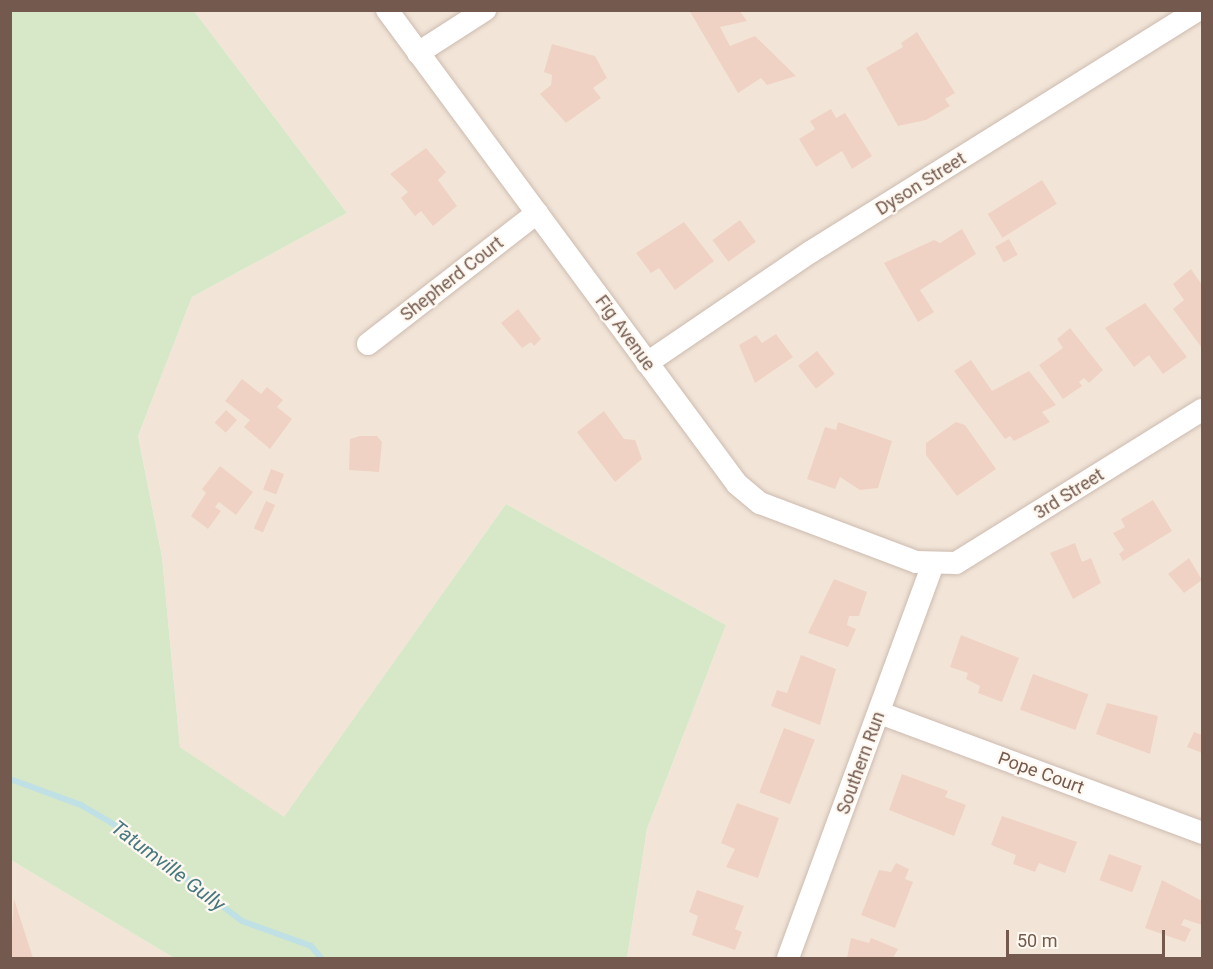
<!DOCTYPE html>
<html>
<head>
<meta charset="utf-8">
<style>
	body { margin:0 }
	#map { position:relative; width:1213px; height:969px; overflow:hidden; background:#fbf4ea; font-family:Roboto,sans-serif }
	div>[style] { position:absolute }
	.residential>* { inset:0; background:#f2e5d8 }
	.green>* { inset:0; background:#d7e8c8 }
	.stream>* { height:6px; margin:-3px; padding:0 3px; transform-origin:3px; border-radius:3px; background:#bfe0e4 }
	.building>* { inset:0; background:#efd2c3; transform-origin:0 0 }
	.roads { filter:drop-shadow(0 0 2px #cdbbb0) drop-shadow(0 0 2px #cdbbb0) }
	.street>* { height:22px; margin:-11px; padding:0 11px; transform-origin:11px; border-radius:11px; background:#fff }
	span { translate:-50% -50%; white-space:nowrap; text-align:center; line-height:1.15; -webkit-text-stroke:4.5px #fef8f0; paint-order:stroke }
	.street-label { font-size:18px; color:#745a4e }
	.water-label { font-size:20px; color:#46787f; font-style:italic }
	.frame { position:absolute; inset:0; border:12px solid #745a4e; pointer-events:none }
	.scale { position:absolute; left:1006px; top:930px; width:159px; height:27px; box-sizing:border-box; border:3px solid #745a4e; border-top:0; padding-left:8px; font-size:18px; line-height:21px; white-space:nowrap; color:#745a4e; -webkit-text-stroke:4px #fef8f0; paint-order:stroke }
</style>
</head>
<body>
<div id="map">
	<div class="residential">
		<div style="clip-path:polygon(194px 11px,1202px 11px,1202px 958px,627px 958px,647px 829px,726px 625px,506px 504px,284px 818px,180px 747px,162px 557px,138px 436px,192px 297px,347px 213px)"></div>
		<div style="clip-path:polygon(11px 860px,174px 958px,11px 958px)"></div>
	</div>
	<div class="green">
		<div style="clip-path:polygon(10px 11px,194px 11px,347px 213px,192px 297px,138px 436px,162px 557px,180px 747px,284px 817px,506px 504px,726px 625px,647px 829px,627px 958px,174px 958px,11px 860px)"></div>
	</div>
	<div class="stream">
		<div style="left:10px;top:779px;width:76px;rotate:20.1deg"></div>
		<div style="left:81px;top:805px;width:48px;rotate:30.3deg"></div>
		<div style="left:122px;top:829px;width:151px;rotate:37.5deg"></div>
		<div style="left:242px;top:921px;width:73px;rotate:19.9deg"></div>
		<div style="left:311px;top:946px;width:16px;rotate:50deg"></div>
	</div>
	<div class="building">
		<div style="clip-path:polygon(689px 10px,739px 10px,747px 21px,720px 27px,730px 46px,755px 36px,796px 76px,767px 85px,761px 78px,738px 93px)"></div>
		<div style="clip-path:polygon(917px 32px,955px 93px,945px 99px,950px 106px,926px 120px,898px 126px,866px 68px,903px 47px,901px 43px)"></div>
		<div style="clip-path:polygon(552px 44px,595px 56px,607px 78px,593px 88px,601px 98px,566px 123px,540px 94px,551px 85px,552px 75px,544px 72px)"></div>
		<div style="clip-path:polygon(831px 109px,836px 118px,845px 113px,872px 156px,852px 169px,842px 151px,816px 167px,799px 139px,815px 129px,810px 121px)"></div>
		<div style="clip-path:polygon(426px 148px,446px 172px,438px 180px,457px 206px,433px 226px,421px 211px,415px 216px,401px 198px,408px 192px,390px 174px)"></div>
		<div style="left:1042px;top:180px;width:28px;height:64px;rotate:58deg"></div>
		<div style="left:740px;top:220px;width:27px;height:34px;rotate:54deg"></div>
		<div style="clip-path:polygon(684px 222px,714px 261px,675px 290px,659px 268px,651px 273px,636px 253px)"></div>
		<div style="clip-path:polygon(962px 229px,976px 254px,920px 290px,934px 312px,918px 322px,884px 263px,934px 240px,940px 243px)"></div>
		<div style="left:1009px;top:239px;width:18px;height:16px;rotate:61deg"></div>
		<div style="clip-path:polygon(1191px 269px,1202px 285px,1202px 348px,1173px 309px,1184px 300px,1173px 284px)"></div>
		<div style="clip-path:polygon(1145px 303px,1187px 357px,1163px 374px,1149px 355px,1134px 367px,1105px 328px)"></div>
		<div style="clip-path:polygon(518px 309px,541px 339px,534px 346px,531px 342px,522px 348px,501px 323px)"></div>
		<div style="clip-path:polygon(1070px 328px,1103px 370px,1089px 383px,1084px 378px,1079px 382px,1082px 386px,1063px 399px,1039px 365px,1063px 348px,1057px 339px)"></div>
		<div style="clip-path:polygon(776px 334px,793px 357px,755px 383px,739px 345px,756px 335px,762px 343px)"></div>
		<div style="left:817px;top:351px;width:29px;height:24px;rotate:52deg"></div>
		<div style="clip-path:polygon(971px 360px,992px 391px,1029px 371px,1056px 405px,1042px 412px,1050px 422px,1014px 441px,1010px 436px,1005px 439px,954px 371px)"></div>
		<div style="clip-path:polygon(242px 379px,261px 394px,267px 387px,283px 400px,277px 407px,292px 419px,270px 449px,244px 427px,250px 420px,225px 401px)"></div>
		<div style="left:226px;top:410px;width:15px;height:17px;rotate:42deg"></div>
		<div style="clip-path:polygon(604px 411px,624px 439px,635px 440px,642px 459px,615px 482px,577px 432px)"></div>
		<div style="clip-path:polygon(838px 422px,892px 441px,878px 488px,860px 490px,840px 477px,835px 489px,807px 479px,825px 427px,836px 430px)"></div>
		<div style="clip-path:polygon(956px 422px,965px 425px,996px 469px,957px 496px,926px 455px,926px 443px)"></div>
		<div style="clip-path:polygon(360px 436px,377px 436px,382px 442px,379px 472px,349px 470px,350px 439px)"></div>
		<div style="clip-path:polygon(220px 466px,253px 492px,236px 515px,219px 502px,215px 507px,221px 511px,208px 529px,191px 516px,206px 493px,202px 489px)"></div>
		<div style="left:271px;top:469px;width:14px;height:22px;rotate:21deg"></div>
		<div style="clip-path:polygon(1153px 500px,1172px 531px,1123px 561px,1119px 554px,1124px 550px,1113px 533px,1125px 527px,1121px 519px)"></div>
		<div style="left:266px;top:501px;width:10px;height:30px;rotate:24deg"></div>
		<div style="clip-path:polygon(1075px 543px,1082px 562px,1091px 558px,1101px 583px,1073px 599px,1050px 553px)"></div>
		<div style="clip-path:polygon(1189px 558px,1202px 580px,1184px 593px,1168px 574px)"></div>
		<div style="clip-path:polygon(834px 579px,867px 592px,859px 616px,849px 616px,847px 625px,856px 629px,848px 647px,808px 633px)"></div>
		<div style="clip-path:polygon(961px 635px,1019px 658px,1002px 702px,978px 693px,980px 686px,966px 679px,968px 673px,950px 667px)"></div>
		<div style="clip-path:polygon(801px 655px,836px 669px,820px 725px,771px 706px,777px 690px,787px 693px)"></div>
		<div style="left:1033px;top:674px;width:59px;height:38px;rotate:20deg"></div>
		<div style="clip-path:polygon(1107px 703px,1158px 716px,1150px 754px,1096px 734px)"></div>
		<div style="left:784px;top:728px;width:33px;height:69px;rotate:21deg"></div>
		<div style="clip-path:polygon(1194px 732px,1202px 735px,1202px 753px,1187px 747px)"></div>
		<div style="clip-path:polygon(902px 774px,948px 791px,945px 797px,966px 805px,954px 836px,889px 810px)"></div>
		<div style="clip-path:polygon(737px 803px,779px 818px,758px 878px,726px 867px,735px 849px,721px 843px)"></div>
		<div style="clip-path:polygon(1002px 816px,1077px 842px,1065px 873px,1039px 863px,1035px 872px,1013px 864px,1016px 855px,991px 845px)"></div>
		<div style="left:1109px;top:854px;width:35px;height:28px;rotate:20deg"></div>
		<div style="clip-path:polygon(896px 863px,909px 869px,905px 879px,913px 882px,895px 928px,861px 915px,879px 870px,891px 872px)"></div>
		<div style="clip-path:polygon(1162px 880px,1202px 901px,1202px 925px,1184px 919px,1181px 925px,1191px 929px,1185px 942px,1145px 928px)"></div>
		<div style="clip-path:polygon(697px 890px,744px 906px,735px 929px,742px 932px,735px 950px,692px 935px,698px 916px,689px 912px)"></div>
		<div style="clip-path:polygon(14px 899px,33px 958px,10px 958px)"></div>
		<div style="clip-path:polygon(851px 938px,869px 943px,871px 938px,898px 949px,893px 958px,847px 958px)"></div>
	</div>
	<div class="roads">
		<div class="street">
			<div style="left:387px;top:10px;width:589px;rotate:53.56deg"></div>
			<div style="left:737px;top:484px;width:30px;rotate:40deg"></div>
			<div style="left:760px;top:503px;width:167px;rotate:20.7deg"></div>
			<div style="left:916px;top:562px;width:40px;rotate:1.4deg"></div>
			<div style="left:956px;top:563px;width:290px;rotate:-31.9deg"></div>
			<div style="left:418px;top:53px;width:80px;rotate:-32.7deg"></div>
			<div style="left:368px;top:344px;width:214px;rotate:-37.8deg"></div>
			<div style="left:647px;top:363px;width:199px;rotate:-34.2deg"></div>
			<div style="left:812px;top:251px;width:455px;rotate:-32deg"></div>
			<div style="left:880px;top:713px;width:344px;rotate:20.4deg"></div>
			<div style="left:788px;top:958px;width:418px;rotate:-69.8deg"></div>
		</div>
	</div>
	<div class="street-label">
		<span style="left:921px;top:184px;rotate:-32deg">Dyson Street</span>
		<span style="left:452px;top:279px;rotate:-38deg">Shepherd Court</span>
		<span style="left:625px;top:333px;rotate:54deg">Fig Avenue</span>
		<span style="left:1069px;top:494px;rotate:-32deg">3rd Street</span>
		<span style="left:861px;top:763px;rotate:-70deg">Southern Run</span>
		<span style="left:1041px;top:773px;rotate:20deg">Pope Court</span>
	</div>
	<div class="water-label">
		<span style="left:168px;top:866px;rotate:37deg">Tatumville Gully</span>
	</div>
	<div class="frame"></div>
	<div class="scale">50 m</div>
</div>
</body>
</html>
